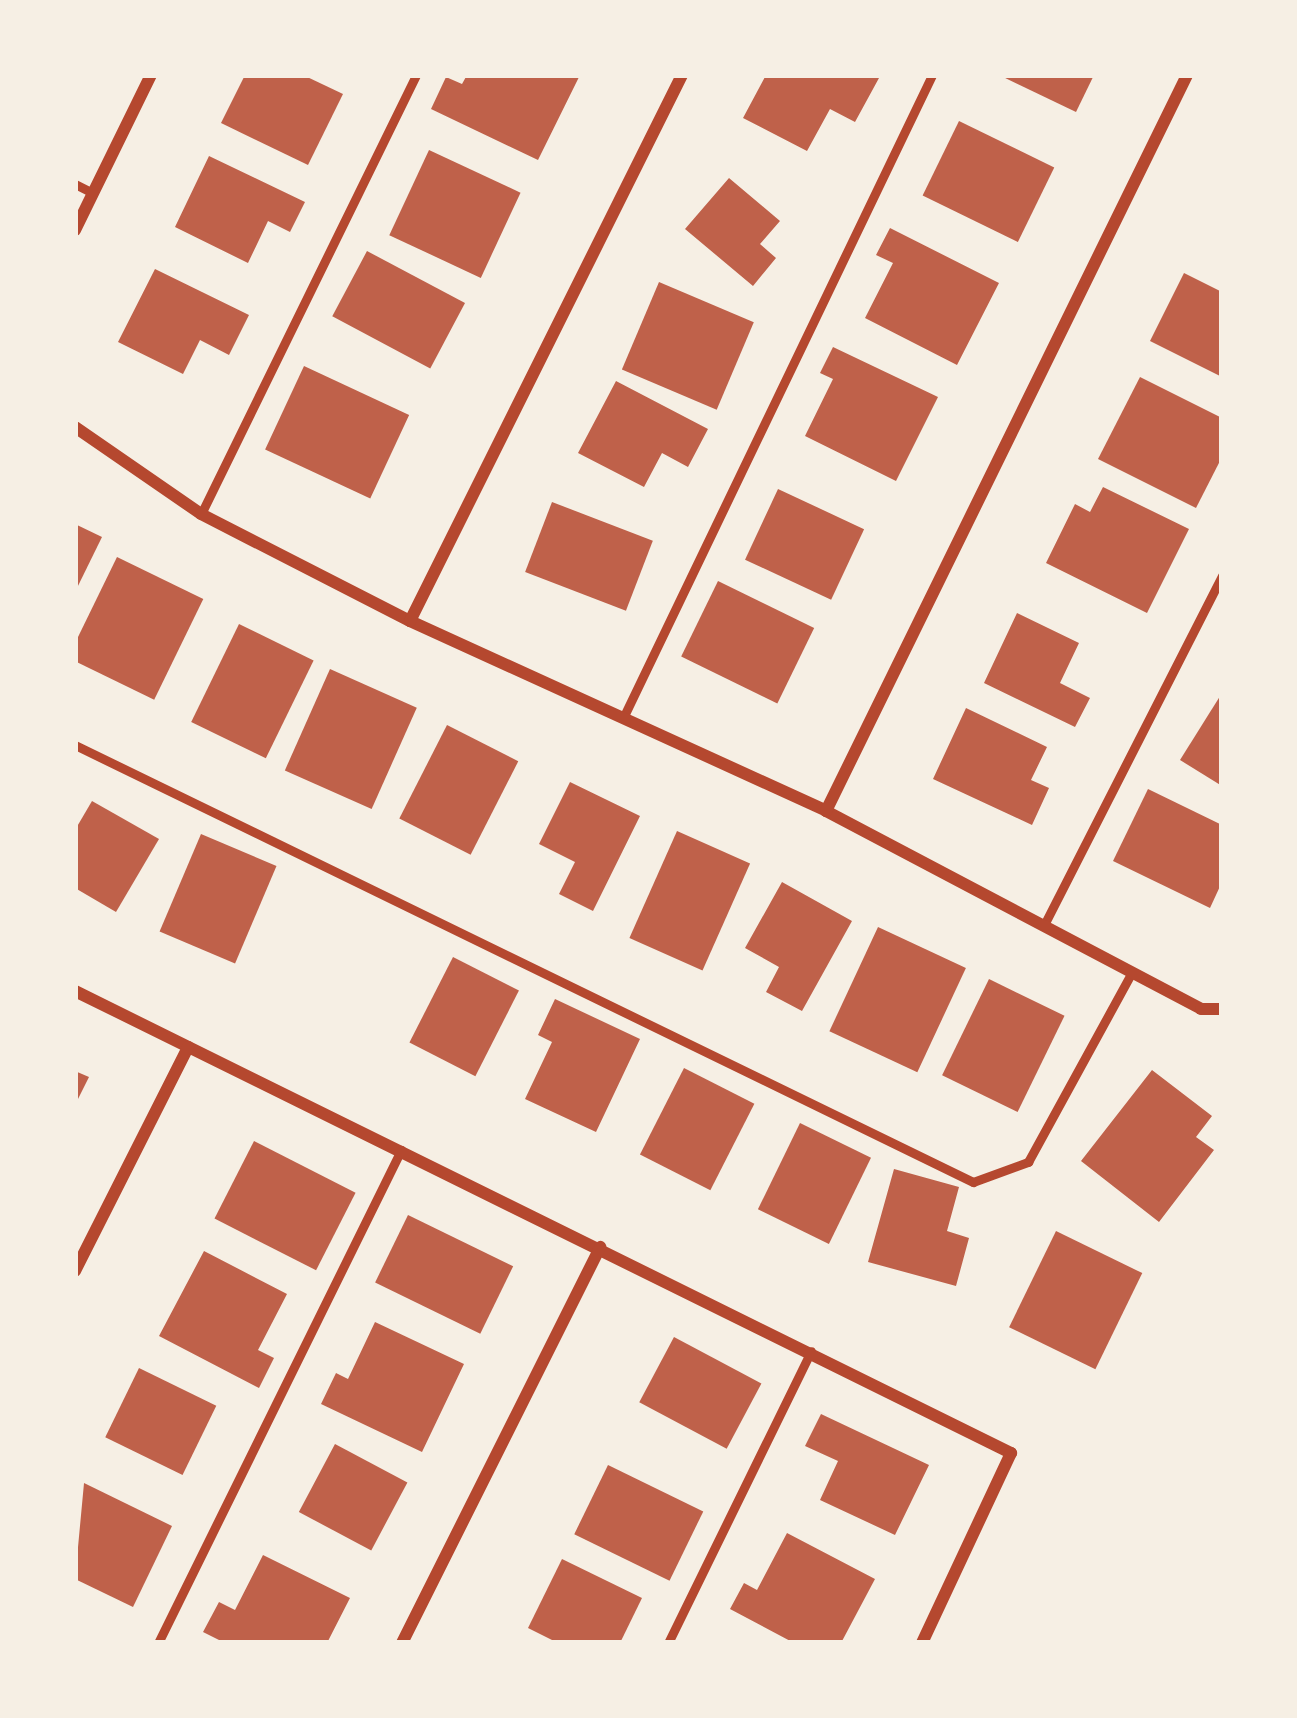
<!DOCTYPE html>
<html>
<head>
<meta charset="utf-8">
<style>
	body { margin:0 }
	#map { position:relative; width:1297px; height:1718px; overflow:hidden; background:#f6efe4; font-family:Inter,sans-serif }
	div>[style] { position:absolute }
	.building>* { inset:0; background:#bf614a; transform-origin:0 0 }
	.service>* { height:9px; margin:-4.5px; padding:0 4.5px; transform-origin:4.5px; border-radius:4.5px; background:#b5482f }
	.minor>* { height:12px; margin:-6px; padding:0 6px; transform-origin:6px; border-radius:6px; background:#b5482f }
	span { translate:-50% -50%; white-space:nowrap; text-align:center; line-height:1.15; -webkit-text-stroke:9px #f6efe4; paint-order:stroke }
	.frame { position:absolute; inset:0; border:78px solid #f6efe4; pointer-events:none }
</style>
</head>
<body>
<div id="map">
	<div class="building">
		<div style="clip-path:polygon(245px 75px,303px 75px,343px 94px,308px 165px,221px 123px)"></div>
		<div style="clip-path:polygon(467px 75px,580px 75px,538px 160px,431px 109px,446px 77px,462px 84px)"></div>
		<div style="clip-path:polygon(766px 75px,874px 75px,879px 78px,855px 122px,830px 109px,807px 151px,743px 118px)"></div>
		<div style="clip-path:polygon(999px 75px,1094px 75px,1076px 112px)"></div>
		<div style="left:959px;top:121px;width:106px;height:83px;rotate:26deg"></div>
		<div style="left:429px;top:150px;width:101px;height:94px;rotate:25deg"></div>
		<div style="clip-path:polygon(209px 156px,305px 202px,290px 232px,268px 221px,248px 263px,175px 227px)"></div>
		<div style="clip-path:polygon(729px 178px,780px 221px,760px 244px,776px 258px,753px 286px,685px 229px)"></div>
		<div style="clip-path:polygon(890px 228px,999px 283px,957px 365px,865px 318px,893px 263px,876px 255px)"></div>
		<div style="left:367px;top:251px;width:111px;height:74px;rotate:28deg"></div>
		<div style="clip-path:polygon(155px 269px,249px 315px,229px 355px,200px 340px,183px 374px,118px 342px)"></div>
		<div style="clip-path:polygon(1184px 273px,1222px 292px,1222px 377px,1150px 341px)"></div>
		<div style="left:659px;top:282px;width:103px;height:95px;rotate:23deg"></div>
		<div style="clip-path:polygon(833px 347px,938px 397px,896px 481px,805px 436px,833px 379px,820px 373px)"></div>
		<div style="left:304px;top:366px;width:116px;height:92px;rotate:25deg"></div>
		<div style="clip-path:polygon(1140px 377px,1222px 418px,1222px 457px,1196px 508px,1098px 459px)"></div>
		<div style="clip-path:polygon(616px 381px,708px 429px,688px 467px,662px 453px,644px 487px,578px 453px)"></div>
		<div style="clip-path:polygon(1103px 487px,1189px 529px,1147px 613px,1046px 563px,1075px 504px,1090px 512px)"></div>
		<div style="left:778px;top:489px;width:95px;height:78px;rotate:25deg"></div>
		<div style="left:552px;top:502px;width:108px;height:75px;rotate:21deg"></div>
		<div style="clip-path:polygon(75px 524px,102px 537px,75px 592px)"></div>
		<div style="left:117px;top:557px;width:96px;height:112px;rotate:26deg"></div>
		<div style="left:718px;top:581px;width:107px;height:84px;rotate:26deg"></div>
		<div style="clip-path:polygon(1017px 613px,1079px 643px,1060px 683px,1090px 698px,1075px 727px,984px 683px)"></div>
		<div style="left:239px;top:624px;width:83px;height:109px;rotate:26deg"></div>
		<div style="left:330px;top:669px;width:95px;height:111px;rotate:24deg"></div>
		<div style="clip-path:polygon(1222px 693px,1222px 786px,1180px 760px)"></div>
		<div style="clip-path:polygon(966px 708px,1047px 747px,1031px 780px,1049px 788px,1032px 825px,933px 779px)"></div>
		<div style="left:447px;top:725px;width:80px;height:105px;rotate:27deg"></div>
		<div style="clip-path:polygon(570px 782px,640px 816px,593px 911px,559px 894px,575px 862px,539px 844px)"></div>
		<div style="clip-path:polygon(1148px 789px,1222px 825px,1222px 882px,1210px 908px,1113px 861px)"></div>
		<div style="clip-path:polygon(92px 801px,159px 839px,116px 912px,75px 888px,75px 830px)"></div>
		<div style="left:677px;top:831px;width:80px;height:117px;rotate:24deg"></div>
		<div style="left:201px;top:834px;width:82px;height:106px;rotate:23deg"></div>
		<div style="clip-path:polygon(782px 882px,852px 921px,802px 1011px,766px 992px,779px 967px,745px 948px)"></div>
		<div style="left:878px;top:927px;width:97px;height:115px;rotate:25deg"></div>
		<div style="left:453px;top:957px;width:74px;height:96px;rotate:27deg"></div>
		<div style="left:989px;top:979px;width:84px;height:107px;rotate:26deg"></div>
		<div style="clip-path:polygon(555px 999px,640px 1039px,596px 1132px,525px 1099px,552px 1042px,538px 1035px)"></div>
		<div style="left:684px;top:1068px;width:79px;height:97px;rotate:27deg"></div>
		<div style="clip-path:polygon(1152px 1070px,1212px 1116px,1196px 1137px,1214px 1150px,1159px 1222px,1081px 1161px)"></div>
		<div style="clip-path:polygon(75px 1071px,89px 1077px,75px 1105px)"></div>
		<div style="left:800px;top:1123px;width:79px;height:96px;rotate:26deg"></div>
		<div style="left:254px;top:1141px;width:114px;height:87px;rotate:27deg"></div>
		<div style="clip-path:polygon(894px 1169px,959px 1187px,947px 1231px,969px 1238px,956px 1286px,868px 1262px)"></div>
		<div style="left:408px;top:1215px;width:117px;height:75px;rotate:26deg"></div>
		<div style="left:1056px;top:1231px;width:96px;height:107px;rotate:26deg"></div>
		<div style="clip-path:polygon(204px 1251px,287px 1294px,258px 1350px,274px 1358px,259px 1388px,159px 1336px)"></div>
		<div style="clip-path:polygon(375px 1322px,464px 1364px,422px 1452px,321px 1404px,336px 1373px,348px 1379px)"></div>
		<div style="left:674px;top:1337px;width:99px;height:74px;rotate:28deg"></div>
		<div style="left:139px;top:1368px;width:86px;height:77px;rotate:26deg"></div>
		<div style="clip-path:polygon(821px 1414px,929px 1465px,895px 1535px,820px 1500px,838px 1461px,805px 1446px)"></div>
		<div style="left:335px;top:1444px;width:82px;height:77px;rotate:28deg"></div>
		<div style="left:608px;top:1465px;width:106px;height:77px;rotate:26deg"></div>
		<div style="clip-path:polygon(84px 1483px,172px 1526px,133px 1607px,75px 1579px)"></div>
		<div style="clip-path:polygon(787px 1533px,875px 1579px,841px 1643px,794px 1643px,730px 1609px,744px 1583px,757px 1590px)"></div>
		<div style="clip-path:polygon(263px 1555px,350px 1598px,327px 1643px,225px 1643px,203px 1632px,219px 1602px,235px 1610px)"></div>
		<div style="clip-path:polygon(562px 1559px,642px 1598px,620px 1643px,558px 1643px,528px 1628px)"></div>
	</div>
	<div class="service">
		<div style="left:75px;top:184px;width:20px;rotate:27deg"></div>
		<div style="left:201px;top:514px;width:489px;rotate:-63.9deg"></div>
		<div style="left:623px;top:718px;width:713px;rotate:-64.33deg"></div>
		<div style="left:75px;top:745px;width:999px;rotate:25.95deg"></div>
		<div style="left:973px;top:1182px;width:59px;rotate:-20deg"></div>
		<div style="left:1028px;top:1162px;width:217px;rotate:-61.3deg"></div>
		<div style="left:1044px;top:925px;width:392px;rotate:-63deg"></div>
		<div style="left:158px;top:1643px;width:550px;rotate:-63.76deg"></div>
		<div style="left:668px;top:1643px;width:325px;rotate:-63.9deg"></div>
	</div>
	<div class="minor">
		<div style="left:75px;top:230px;width:173px;rotate:-63.9deg"></div>
		<div style="left:75px;top:427px;width:153px;rotate:34.6deg"></div>
		<div style="left:201px;top:514px;width:235px;rotate:27.1deg"></div>
		<div style="left:410px;top:621px;width:457px;rotate:24.5deg"></div>
		<div style="left:826px;top:811px;width:424px;rotate:27.8deg"></div>
		<div style="left:1201px;top:1009px;width:21px"></div>
		<div style="left:410px;top:621px;width:610px;rotate:-63.52deg"></div>
		<div style="left:826px;top:811px;width:820px;rotate:-63.87deg"></div>
		<div style="left:75px;top:991px;width:1044px;rotate:26.27deg"></div>
		<div style="left:1011px;top:1453px;width:210px;rotate:115.1deg"></div>
		<div style="left:75px;top:1271px;width:251px;rotate:-63.2deg"></div>
		<div style="left:402px;top:1643px;width:443px;rotate:-63.4deg"></div>
	</div>
	<div class="frame"></div>
</div>
</body>
</html>
